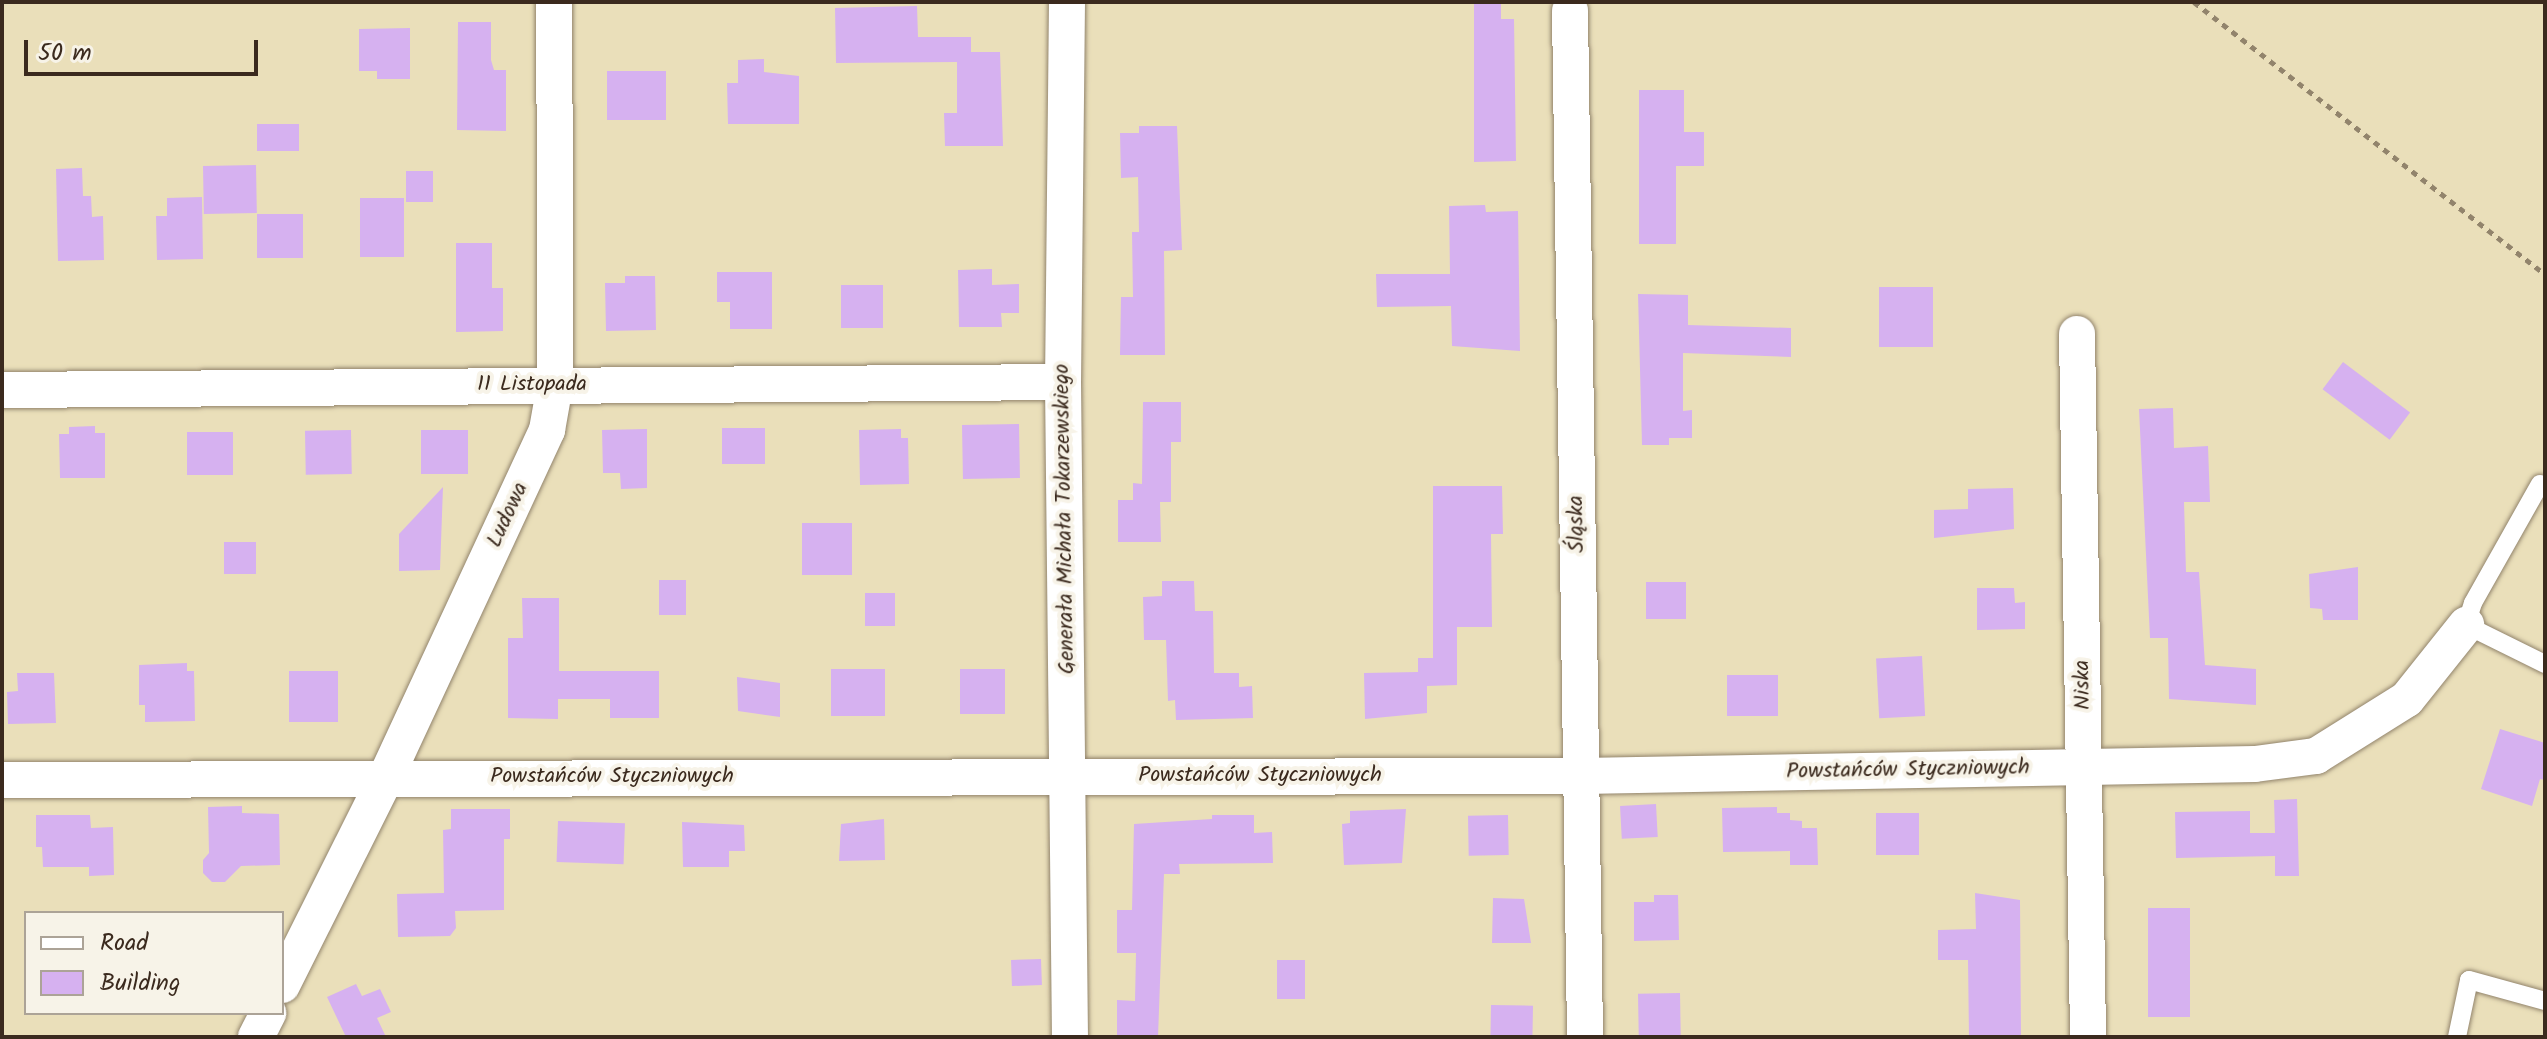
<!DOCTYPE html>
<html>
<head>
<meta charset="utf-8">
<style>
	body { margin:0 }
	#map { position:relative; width:2547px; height:1039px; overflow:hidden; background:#eadfba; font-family:Kalam,sans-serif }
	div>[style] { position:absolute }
	.building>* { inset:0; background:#d6b1f0; transform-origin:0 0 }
	.path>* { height:5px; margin-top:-2.5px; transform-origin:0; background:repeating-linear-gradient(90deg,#92846c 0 6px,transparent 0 12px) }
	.roads { filter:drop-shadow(0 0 2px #92846c) drop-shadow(0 0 2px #92846c) }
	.lane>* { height:18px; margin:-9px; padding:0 9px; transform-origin:9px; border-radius:9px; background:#fff }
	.street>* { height:36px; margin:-18px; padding:0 18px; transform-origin:18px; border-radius:18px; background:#fff }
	span { translate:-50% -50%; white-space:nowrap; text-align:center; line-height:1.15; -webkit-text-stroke:8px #f7f3e8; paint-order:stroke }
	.street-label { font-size:22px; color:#3b2a1e }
	.frame { position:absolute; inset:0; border:4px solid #3b2a1e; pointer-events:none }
	.legend { position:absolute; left:24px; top:911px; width:260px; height:104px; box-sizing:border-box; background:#f7f3e8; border:2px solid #aca397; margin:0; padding:10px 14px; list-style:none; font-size:24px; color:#3b2a1e }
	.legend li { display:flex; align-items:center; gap:16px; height:40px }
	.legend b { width:40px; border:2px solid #aca397 }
	.scale { position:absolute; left:24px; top:40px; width:234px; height:36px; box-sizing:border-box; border:4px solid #3b2a1e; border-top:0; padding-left:10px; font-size:24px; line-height:28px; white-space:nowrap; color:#3b2a1e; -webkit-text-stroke:6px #f7f3e8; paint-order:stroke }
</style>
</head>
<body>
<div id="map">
	<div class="building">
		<div style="clip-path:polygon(1474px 2px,1501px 2px,1501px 19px,1514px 19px,1516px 161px,1474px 162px)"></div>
		<div style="clip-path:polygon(917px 6px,918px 37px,971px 37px,971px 52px,1000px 52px,1003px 146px,945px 146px,944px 113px,957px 113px,957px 62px,836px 63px,835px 8px)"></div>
		<div style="clip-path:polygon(458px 22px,491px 22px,491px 60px,494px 70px,506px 70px,506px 131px,457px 130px)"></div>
		<div style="clip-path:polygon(410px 28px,410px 79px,377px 79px,377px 71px,359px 71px,359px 29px)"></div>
		<div style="clip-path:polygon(764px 59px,764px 72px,799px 76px,799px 124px,728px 124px,727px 83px,738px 83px,738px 60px)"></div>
		<div style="left:607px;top:71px;width:59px;height:49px"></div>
		<div style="clip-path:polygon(1639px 90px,1684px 90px,1684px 132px,1704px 132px,1704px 166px,1676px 166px,1676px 244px,1639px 244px)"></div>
		<div style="left:257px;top:124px;width:42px;height:27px"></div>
		<div style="clip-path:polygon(1139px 126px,1177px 126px,1182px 250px,1164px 251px,1165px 355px,1120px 355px,1121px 297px,1133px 297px,1132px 232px,1139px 232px,1138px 177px,1121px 178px,1120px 133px,1139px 133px)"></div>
		<div style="left:256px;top:165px;width:48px;height:53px;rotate:89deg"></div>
		<div style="clip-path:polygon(82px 168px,83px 196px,91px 196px,92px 217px,103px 216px,104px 260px,58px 261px,56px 169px)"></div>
		<div style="left:406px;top:171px;width:27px;height:31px"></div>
		<div style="clip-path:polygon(202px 197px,203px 259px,157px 260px,156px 216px,167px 216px,167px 198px)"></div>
		<div style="left:404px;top:198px;width:59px;height:44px;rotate:90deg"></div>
		<div style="clip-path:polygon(1485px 205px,1486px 212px,1518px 211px,1520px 351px,1452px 346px,1451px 306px,1377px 307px,1376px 274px,1450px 274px,1449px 206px)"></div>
		<div style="left:303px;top:214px;width:44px;height:46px;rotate:90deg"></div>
		<div style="clip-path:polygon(456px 243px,492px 243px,492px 288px,503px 288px,503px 331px,456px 332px)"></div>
		<div style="clip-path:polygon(992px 269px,992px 285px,1019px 284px,1019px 313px,1001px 313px,1002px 327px,959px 327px,958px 270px)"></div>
		<div style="clip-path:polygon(717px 272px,772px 272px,772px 329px,730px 329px,730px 302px,717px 302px)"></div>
		<div style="clip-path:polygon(625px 276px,655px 276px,656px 330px,606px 331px,605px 283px,625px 283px)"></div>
		<div style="left:883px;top:285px;width:43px;height:42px;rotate:90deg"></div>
		<div style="left:1879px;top:287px;width:54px;height:60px"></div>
		<div style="clip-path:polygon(1638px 294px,1688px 295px,1688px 325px,1791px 328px,1791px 357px,1683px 353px,1683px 411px,1692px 410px,1692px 438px,1669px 438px,1669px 445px,1642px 445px)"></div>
		<div style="left:2343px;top:362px;width:84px;height:34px;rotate:37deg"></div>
		<div style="clip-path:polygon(1143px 402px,1181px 402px,1181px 442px,1171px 442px,1171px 502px,1160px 502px,1161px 542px,1118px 542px,1118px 500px,1133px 500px,1133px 483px,1142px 484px)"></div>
		<div style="clip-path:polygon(2173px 408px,2174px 448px,2208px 446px,2210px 502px,2184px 502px,2186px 572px,2199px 572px,2205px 665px,2256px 669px,2256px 705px,2169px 699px,2168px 638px,2150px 638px,2139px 409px)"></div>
		<div style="left:1019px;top:424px;width:54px;height:57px;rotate:89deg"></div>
		<div style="clip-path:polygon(95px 426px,95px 433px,105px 433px,105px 478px,60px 478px,59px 434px,69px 434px,69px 427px)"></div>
		<div style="left:722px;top:428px;width:43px;height:36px"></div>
		<div style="clip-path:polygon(647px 429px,647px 488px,621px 489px,620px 473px,603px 473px,602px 430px)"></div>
		<div style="clip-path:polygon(901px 429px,901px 438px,908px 438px,909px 484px,860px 485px,859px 430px)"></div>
		<div style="left:351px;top:430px;width:44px;height:46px;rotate:89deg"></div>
		<div style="left:421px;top:430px;width:47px;height:44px"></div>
		<div style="left:233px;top:432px;width:43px;height:46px;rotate:90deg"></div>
		<div style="clip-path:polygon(1433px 486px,1502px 486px,1503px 534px,1491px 534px,1492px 627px,1457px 627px,1457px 685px,1427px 686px,1427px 713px,1365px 719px,1364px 673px,1418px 672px,1418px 658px,1433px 658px)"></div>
		<div style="clip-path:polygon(443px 487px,440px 570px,399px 571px,399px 534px)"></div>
		<div style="clip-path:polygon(2013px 488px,2014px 529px,1934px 538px,1934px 510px,1968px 509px,1968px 489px)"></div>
		<div style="left:802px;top:523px;width:50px;height:52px"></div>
		<div style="left:224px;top:542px;width:32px;height:32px"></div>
		<div style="clip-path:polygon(2358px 567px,2358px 620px,2323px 620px,2322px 609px,2310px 608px,2309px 574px)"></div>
		<div style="left:659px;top:580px;width:27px;height:35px"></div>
		<div style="clip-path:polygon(1162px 581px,1194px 581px,1195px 611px,1213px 611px,1214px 673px,1239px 673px,1239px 687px,1252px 686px,1253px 718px,1176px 720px,1175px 700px,1168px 701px,1166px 640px,1144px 640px,1143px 597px,1162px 596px)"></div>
		<div style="left:1646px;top:582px;width:40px;height:37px"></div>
		<div style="clip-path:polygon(1977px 588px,2014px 588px,2015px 603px,2025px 602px,2025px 629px,1977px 630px)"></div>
		<div style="left:865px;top:593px;width:30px;height:33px"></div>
		<div style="clip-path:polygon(522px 598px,559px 598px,559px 671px,659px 671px,659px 718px,610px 718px,610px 699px,558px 699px,558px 719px,508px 718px,508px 638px,523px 638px)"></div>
		<div style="left:1922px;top:656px;width:60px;height:46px;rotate:87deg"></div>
		<div style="clip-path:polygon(187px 663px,187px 671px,194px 671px,195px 721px,145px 722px,145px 705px,139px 705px,139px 665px)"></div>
		<div style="left:885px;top:669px;width:47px;height:54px;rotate:90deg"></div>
		<div style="left:1005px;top:669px;width:45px;height:45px;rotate:90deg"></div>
		<div style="left:289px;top:671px;width:49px;height:51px"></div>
		<div style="clip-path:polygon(17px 673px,54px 673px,56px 723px,8px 724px,7px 692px,18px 691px)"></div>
		<div style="left:1727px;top:675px;width:51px;height:41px"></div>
		<div style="clip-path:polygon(737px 677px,780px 683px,780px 717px,738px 711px)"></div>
		<div style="clip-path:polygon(2500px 729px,2545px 743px,2545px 780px,2540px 779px,2532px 806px,2481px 789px)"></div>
		<div style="clip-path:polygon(2297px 799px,2299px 876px,2275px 876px,2275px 856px,2176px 858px,2175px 812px,2250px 811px,2250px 833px,2275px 833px,2274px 800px)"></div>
		<div style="left:1656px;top:804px;width:33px;height:36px;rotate:87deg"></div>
		<div style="clip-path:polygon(242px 806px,242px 813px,279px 814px,280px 865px,241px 866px,225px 882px,212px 882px,203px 873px,203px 860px,209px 853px,208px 807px)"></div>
		<div style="clip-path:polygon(1777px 807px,1777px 813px,1790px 813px,1790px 820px,1802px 821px,1802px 828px,1817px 828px,1818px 865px,1790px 865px,1790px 851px,1723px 852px,1722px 808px)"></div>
		<div style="clip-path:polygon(451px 809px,510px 809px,510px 839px,504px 839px,504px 910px,455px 911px,456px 928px,450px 936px,398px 937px,397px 894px,444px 893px,443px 830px,451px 829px)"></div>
		<div style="clip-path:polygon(1406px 809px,1402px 863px,1344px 865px,1342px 824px,1350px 823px,1350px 811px)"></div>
		<div style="left:1876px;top:813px;width:43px;height:42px"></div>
		<div style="clip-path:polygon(36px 815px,90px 815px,91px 828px,113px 827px,114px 875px,89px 876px,89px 867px,43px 867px,42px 847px,36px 847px)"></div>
		<div style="clip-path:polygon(1212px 815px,1254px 815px,1254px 833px,1272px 832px,1273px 863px,1179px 864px,1180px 874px,1164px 874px,1158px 1037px,1117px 1037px,1117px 1000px,1135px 1001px,1136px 953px,1117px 953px,1117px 910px,1132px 910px,1134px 824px,1212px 819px)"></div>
		<div style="left:1508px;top:815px;width:40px;height:40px;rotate:89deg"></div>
		<div style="clip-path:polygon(884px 819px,885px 860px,839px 861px,841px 824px)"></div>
		<div style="left:558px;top:821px;width:67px;height:41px;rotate:2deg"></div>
		<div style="clip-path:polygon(682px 822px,744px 825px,745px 851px,729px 851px,729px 867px,683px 867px)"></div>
		<div style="clip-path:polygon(1975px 893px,2020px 900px,2021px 1037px,1969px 1037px,1968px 960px,1938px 960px,1938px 930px,1976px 929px)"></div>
		<div style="clip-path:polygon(1654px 895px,1678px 895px,1679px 940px,1634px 941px,1634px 902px,1654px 902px)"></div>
		<div style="clip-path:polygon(1493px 898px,1524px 899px,1531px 943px,1492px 943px)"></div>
		<div style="left:2148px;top:908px;width:42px;height:109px"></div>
		<div style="left:1041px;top:959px;width:26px;height:30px;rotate:88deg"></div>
		<div style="left:1277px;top:960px;width:28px;height:39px"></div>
		<div style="clip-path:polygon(356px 984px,362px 996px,380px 989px,391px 1012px,377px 1018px,386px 1037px,346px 1037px,327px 997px)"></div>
		<div style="left:1680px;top:993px;width:42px;height:42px;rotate:89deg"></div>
		<div style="left:1491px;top:1005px;width:42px;height:32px;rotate:1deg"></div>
	</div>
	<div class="path">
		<div style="left:2194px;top:2px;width:444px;rotate:37.8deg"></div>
	</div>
	<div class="roads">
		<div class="lane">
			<div style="left:2540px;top:484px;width:137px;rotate:119.4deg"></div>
			<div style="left:2473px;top:603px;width:23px;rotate:108deg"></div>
			<div style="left:2466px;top:625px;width:88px;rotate:26.3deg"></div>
			<div style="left:2457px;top:1037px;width:58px;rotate:-78.1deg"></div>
			<div style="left:2469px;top:980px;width:79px;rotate:15.4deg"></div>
		</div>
		<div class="street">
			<div style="left:1067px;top:2px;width:380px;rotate:90.6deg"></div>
			<div style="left:1063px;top:382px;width:655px;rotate:89.39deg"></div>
			<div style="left:1570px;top:11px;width:1026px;rotate:89.16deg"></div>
			<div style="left:2077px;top:334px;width:703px;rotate:89.1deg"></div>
			<div style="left:2px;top:390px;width:1061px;rotate:-0.43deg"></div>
			<div style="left:2px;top:780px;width:1579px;rotate:-0.15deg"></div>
			<div style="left:1581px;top:776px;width:674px;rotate:-1.02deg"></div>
			<div style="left:2255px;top:764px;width:62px;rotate:-7.5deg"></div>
			<div style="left:2316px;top:756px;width:107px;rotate:-32.1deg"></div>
			<div style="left:2407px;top:699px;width:95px;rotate:-51.4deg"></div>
			<div style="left:282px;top:985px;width:233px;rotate:-63.4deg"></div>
			<div style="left:386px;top:777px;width:383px;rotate:-65.1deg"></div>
			<div style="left:547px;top:430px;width:46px;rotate:-79.9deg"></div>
			<div style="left:555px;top:385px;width:383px;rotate:-90.1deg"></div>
			<div style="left:256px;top:1037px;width:27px;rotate:-63deg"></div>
		</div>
	</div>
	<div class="street-label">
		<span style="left:532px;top:385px">11 Listopada</span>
		<span style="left:508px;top:515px;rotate:-65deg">Ludowa</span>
		<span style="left:1065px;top:519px;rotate:-91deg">Generała Michała Tokarzewskiego</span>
		<span style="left:1577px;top:524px;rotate:-91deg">Śląska</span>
		<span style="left:2083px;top:685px;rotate:-91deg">Niska</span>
		<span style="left:1908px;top:770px;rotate:-1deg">Powstańców Styczniowych</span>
		<span style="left:1260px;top:776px">Powstańców Styczniowych</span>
		<span style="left:612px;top:777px">Powstańców Styczniowych</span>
	</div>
	<div class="frame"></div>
	<ul class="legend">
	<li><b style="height:10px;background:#fff"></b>Road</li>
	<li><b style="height:22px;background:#d6b1f0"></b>Building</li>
	</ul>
	<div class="scale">50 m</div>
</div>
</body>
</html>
